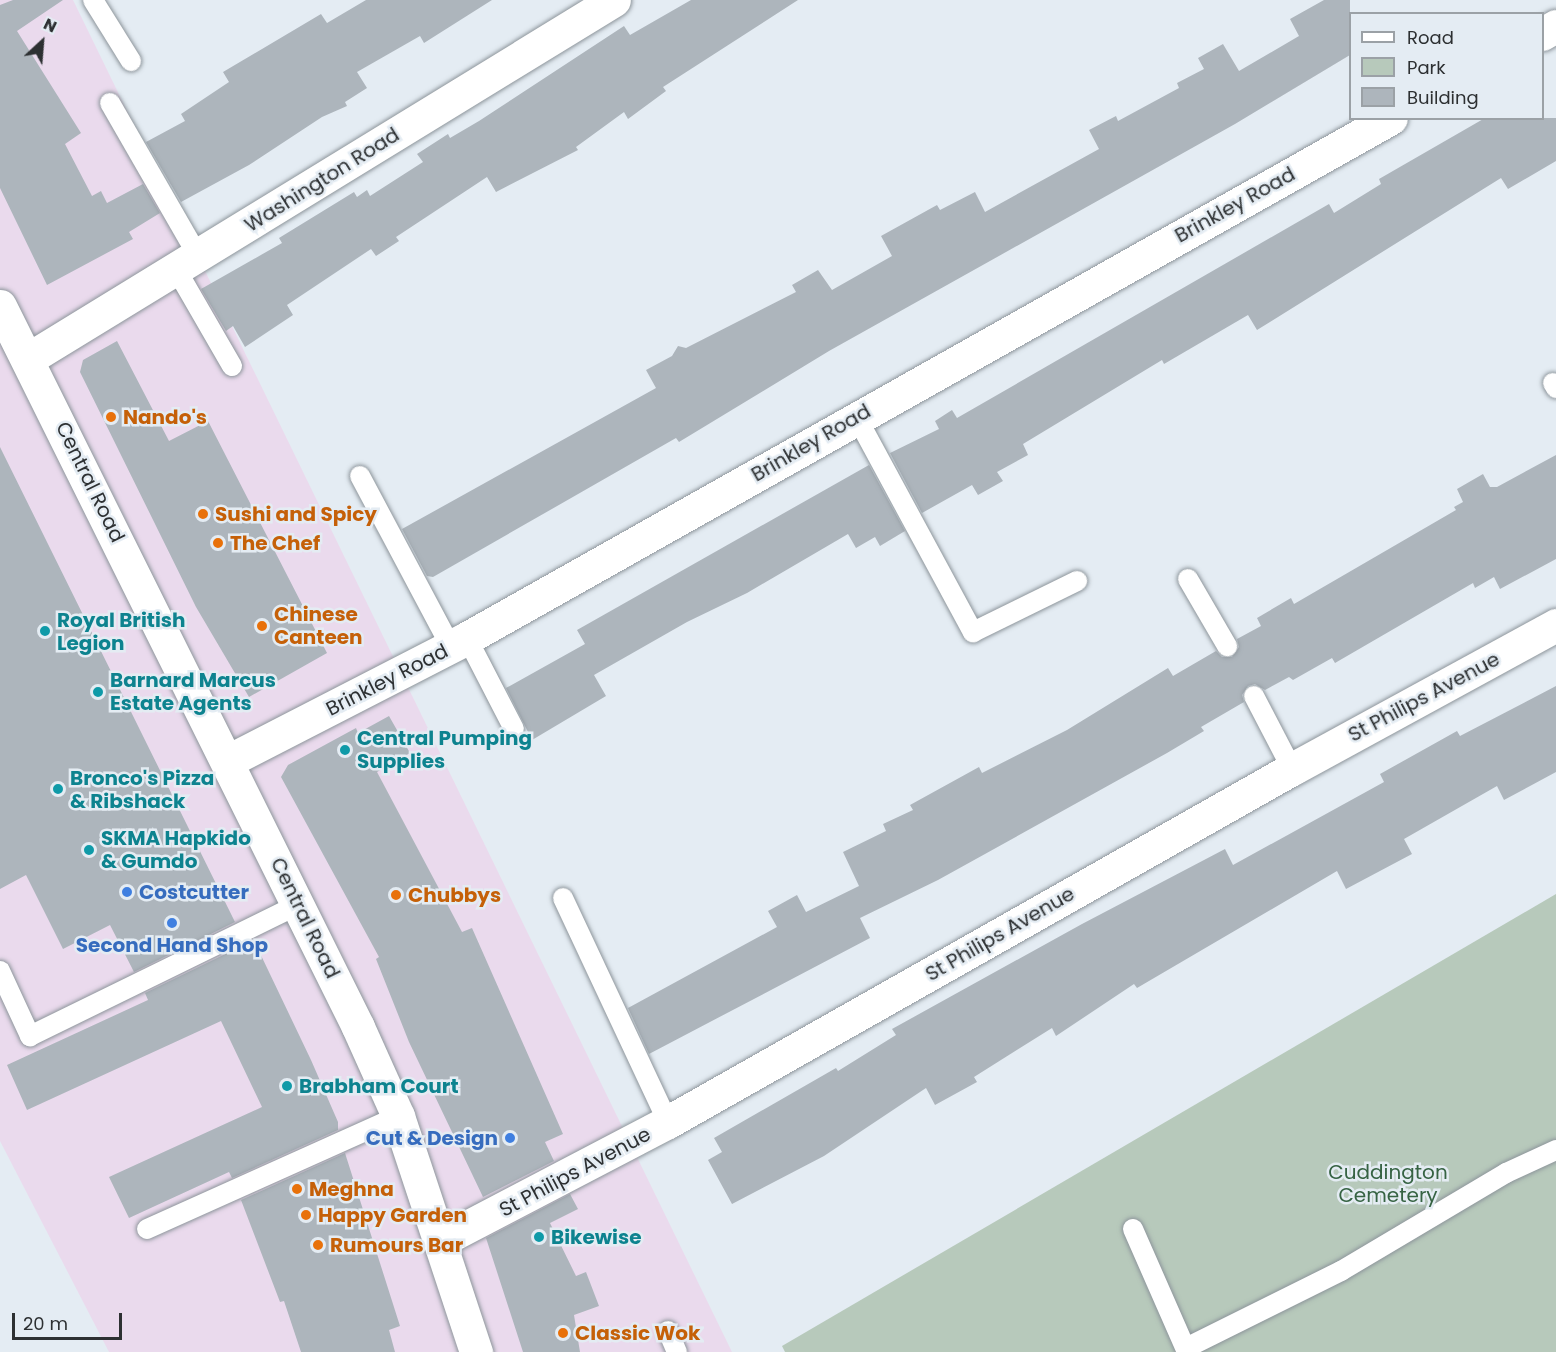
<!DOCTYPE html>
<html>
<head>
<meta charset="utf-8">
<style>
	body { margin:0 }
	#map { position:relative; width:1556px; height:1352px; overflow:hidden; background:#e4ecf3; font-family:Poppins,sans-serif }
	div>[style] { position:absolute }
	.commercial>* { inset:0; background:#eadaed }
	.green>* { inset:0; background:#b7c9bb }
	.building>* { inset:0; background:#adb5bc }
	.roads { filter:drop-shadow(0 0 2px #8d959b) drop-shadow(0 0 2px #8d959b) }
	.service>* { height:20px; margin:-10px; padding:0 10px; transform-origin:10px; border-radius:10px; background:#fff }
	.minor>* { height:33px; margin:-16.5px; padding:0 16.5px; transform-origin:16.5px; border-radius:16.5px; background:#fff }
	.primary>* { height:33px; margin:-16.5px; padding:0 16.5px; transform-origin:16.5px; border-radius:16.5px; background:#fff }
	.dots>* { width:16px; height:16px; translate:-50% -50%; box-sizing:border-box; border:3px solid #e4ecf3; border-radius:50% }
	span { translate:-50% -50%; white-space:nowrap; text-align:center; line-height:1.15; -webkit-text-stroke:5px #e4ecf3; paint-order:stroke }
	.street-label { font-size:20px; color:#2d3032 }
	.food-label { font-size:20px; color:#c56008; font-weight:700 }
	.left { translate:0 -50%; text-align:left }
	.culture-label { font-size:20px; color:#0d838f; font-weight:700 }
	.shop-label { font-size:20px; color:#366cbe; font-weight:700 }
	.right { translate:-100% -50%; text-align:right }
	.park-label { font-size:20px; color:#366343 }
	.legend { position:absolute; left:1349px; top:12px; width:195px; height:108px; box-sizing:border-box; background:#e4ecf3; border:2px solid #9ba1a6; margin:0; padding:8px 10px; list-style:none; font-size:18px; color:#2d3032 }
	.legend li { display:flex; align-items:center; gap:12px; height:30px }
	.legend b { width:30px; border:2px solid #9ba1a6 }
	.north { position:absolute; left:12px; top:12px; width:60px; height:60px; -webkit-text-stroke:4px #e4ecf3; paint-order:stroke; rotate:26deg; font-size:16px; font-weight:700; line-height:24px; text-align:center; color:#2d3032 }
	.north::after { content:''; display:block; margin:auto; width:21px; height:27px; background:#2d3032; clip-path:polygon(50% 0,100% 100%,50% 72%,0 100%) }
	.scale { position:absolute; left:12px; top:1313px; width:110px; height:27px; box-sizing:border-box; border:3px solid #2d3032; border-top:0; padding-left:8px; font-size:18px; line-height:21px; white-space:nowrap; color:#2d3032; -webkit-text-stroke:4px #e4ecf3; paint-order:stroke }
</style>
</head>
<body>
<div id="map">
	<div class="commercial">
		<div style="clip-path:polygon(0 0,73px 0,732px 1352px,109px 1352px,0 1141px)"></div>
	</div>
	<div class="green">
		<div style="clip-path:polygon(1556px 894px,1556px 1352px,785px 1352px,782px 1346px)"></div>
	</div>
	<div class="building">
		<div style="clip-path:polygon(13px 0,63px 0,17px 31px,81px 133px,65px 144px,92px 196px,101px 191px,107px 203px,143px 184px,160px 213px,129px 232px,133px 239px,47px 285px,0 188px,0 5px)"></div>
		<div style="clip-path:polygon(366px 0,492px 0,424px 43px,420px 36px,357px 72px,367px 88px,345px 102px,347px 106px,322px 117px,249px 165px,181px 202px,146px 142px,185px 121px,181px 114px,229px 82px,223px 72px,321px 14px,327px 23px)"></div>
		<div style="clip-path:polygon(691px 0,798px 0,663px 87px,666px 91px,628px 119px,624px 112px,576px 147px,578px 150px,496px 192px,487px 177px,396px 237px,399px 241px,376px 256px,371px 249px,287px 305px,293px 315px,245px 347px,233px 326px,226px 331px,201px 289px,282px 243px,279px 238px,354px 192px,357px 197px,367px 190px,370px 196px,423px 162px,417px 154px,448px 134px,450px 138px,479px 121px,624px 26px,630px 35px)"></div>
		<div style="clip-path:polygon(1324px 0,1350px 0,1350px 55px,1235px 124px,829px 351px,679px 442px,676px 438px,433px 577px,427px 576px,402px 529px,656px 388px,646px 370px,672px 356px,678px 346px,686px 348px,796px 292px,792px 285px,818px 270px,832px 290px,892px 256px,881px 236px,937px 205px,940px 210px,975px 192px,985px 212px,1099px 149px,1089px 130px,1116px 116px,1118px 121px,1179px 88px,1177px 83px,1204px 69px,1198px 58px,1223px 44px,1239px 71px,1299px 36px,1290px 19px)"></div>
		<div style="clip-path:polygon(1485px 118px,1556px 118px,1556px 161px,1508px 189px,1501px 178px,1257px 330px,1248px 315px,1164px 364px,1162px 360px,1023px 444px,1028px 455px,997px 472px,1003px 481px,978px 495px,972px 485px,922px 513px,890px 453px,939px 429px,935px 421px,952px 410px,957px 418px,1329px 204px,1334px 213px,1381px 184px,1379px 179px)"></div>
		<div style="clip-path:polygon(117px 341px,169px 441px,208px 421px,327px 653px,249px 697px,196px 607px,80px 372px,83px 360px)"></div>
		<div style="clip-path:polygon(0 447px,235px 922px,134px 972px,110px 925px,63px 949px,26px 875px,0 889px)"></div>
		<div style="clip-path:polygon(1556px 455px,1556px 559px,1500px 589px,1494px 577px,1475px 588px,1473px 583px,1335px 663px,1332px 658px,1293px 680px,1289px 677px,1265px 690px,1255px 684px,1248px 686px,1242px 695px,1244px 702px,1201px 727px,1204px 731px,1167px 753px,938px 880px,860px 918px,870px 938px,649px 1054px,628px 1008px,777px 927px,768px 911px,797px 895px,806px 912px,859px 886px,843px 852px,886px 831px,883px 824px,913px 810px,910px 805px,979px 767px,982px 773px,1067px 730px,1168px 668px,1173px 676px,1216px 651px,1222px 657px,1232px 657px,1239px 647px,1237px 639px,1261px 626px,1257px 618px,1291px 598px,1294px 604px,1456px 510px,1454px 507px,1463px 502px,1457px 489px,1483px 474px,1490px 487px,1497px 487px)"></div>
		<div style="clip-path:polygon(869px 465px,905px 531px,880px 546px,875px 537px,856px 548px,848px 534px,747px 593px,687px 622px,594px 675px,606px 696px,532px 740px,506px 688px,585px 644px,577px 630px)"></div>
		<div style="clip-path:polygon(1556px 686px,1556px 772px,1504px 800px,1497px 786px,1404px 839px,1412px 854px,1346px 889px,1337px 871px,1137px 988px,1134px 984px,1056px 1036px,1052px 1028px,974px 1077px,977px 1082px,935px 1105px,926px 1088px,824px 1156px,732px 1204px,708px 1160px,722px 1152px,714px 1138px,836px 1068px,838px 1071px,896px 1035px,892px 1029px,1082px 924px,1225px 849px,1233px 865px,1384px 782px,1380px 774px,1457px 731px,1460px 736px)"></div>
		<div style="clip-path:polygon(389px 716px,410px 753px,377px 772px,462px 932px,472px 928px,563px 1134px,545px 1142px,554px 1161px,483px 1197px,409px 1042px,376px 959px,379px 957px,281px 777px,288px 765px,356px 728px,358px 733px)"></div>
		<div style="clip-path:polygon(246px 944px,250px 953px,258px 949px,311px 1060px,338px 1122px,338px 1130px,232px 1178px,229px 1172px,129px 1218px,109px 1177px,262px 1107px,221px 1021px,27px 1110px,7px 1065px,148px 1000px,145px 993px)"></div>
		<div style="clip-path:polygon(345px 1153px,400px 1326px,389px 1330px,395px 1352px,301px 1352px,284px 1301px,280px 1302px,241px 1200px)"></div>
		<div style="clip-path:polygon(570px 1194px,578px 1209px,550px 1223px,576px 1276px,586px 1272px,599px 1306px,574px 1315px,580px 1352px,523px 1352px,486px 1238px)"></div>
	</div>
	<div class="roads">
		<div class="service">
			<div style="left:93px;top:0;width:72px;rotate:58.1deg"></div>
			<div style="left:110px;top:103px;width:177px;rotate:60.1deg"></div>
			<div style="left:176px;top:269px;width:112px;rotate:60deg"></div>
			<div style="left:1553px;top:383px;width:6px;rotate:59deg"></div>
			<div style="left:856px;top:416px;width:246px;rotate:61.6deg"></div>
			<div style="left:973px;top:632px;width:116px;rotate:-26.1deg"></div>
			<div style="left:360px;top:476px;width:194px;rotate:62deg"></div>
			<div style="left:1188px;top:579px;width:78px;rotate:59.8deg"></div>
			<div style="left:467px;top:638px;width:102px;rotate:62.7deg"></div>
			<div style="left:1254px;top:696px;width:82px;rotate:62.5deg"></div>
			<div style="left:563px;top:898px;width:247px;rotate:64.9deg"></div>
			<div style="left:0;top:971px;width:72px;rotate:65.2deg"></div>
			<div style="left:30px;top:1036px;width:300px;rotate:-26.1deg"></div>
			<div style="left:147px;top:1229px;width:275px;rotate:-24.2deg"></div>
			<div style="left:1133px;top:1229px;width:134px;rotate:66.3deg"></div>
			<div style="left:668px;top:1331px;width:23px;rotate:67deg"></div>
			<div style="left:1186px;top:1348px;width:173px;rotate:-26.4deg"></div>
			<div style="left:1341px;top:1271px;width:192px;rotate:-30.7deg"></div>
			<div style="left:1506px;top:1173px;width:55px;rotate:-24.7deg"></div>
		</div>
		<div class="minor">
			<div style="left:1542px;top:34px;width:16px;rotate:-30deg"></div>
			<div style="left:28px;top:359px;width:687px;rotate:-31.49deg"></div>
			<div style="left:228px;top:761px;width:269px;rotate:-27.2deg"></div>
			<div style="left:467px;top:638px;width:1060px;rotate:-29.37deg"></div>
			<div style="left:442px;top:1240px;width:255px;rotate:-27.6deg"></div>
			<div style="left:668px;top:1122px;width:717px;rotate:-29.5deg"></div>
			<div style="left:1292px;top:769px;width:301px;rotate:-28.6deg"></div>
		</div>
		<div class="primary">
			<div style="left:0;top:306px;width:805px;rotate:63.59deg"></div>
			<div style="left:358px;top:1027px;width:98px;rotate:65.8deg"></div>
			<div style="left:398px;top:1116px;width:249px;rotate:71.7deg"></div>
		</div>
	</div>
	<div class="dots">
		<div style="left:111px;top:417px;background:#e8710a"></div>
		<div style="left:203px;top:514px;background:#e8710a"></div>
		<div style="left:218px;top:543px;background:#e8710a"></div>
		<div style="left:262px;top:626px;background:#e8710a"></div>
		<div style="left:45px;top:631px;background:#0f9aa8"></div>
		<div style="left:98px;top:692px;background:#0f9aa8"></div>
		<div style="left:345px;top:750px;background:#0f9aa8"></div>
		<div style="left:58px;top:789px;background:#0f9aa8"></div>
		<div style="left:89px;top:850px;background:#0f9aa8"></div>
		<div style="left:127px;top:892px;background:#3f7fe0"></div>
		<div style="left:396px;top:895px;background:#e8710a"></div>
		<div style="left:172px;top:923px;background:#3f7fe0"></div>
		<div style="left:287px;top:1086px;background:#0f9aa8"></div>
		<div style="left:510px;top:1138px;background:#3f7fe0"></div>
		<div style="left:297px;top:1189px;background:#e8710a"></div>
		<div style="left:306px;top:1215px;background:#e8710a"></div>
		<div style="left:539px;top:1237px;background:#0f9aa8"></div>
		<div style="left:318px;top:1245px;background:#e8710a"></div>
		<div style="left:563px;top:1333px;background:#e8710a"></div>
	</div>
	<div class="street-label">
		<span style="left:322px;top:180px;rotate:-32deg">Washington Road</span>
		<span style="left:1235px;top:205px;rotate:-29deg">Brinkley Road</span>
		<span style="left:811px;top:443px;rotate:-30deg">Brinkley Road</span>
		<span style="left:90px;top:482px;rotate:64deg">Central Road</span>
		<span style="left:387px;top:680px;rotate:-27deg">Brinkley Road</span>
		<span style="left:1424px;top:697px;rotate:-28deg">St Philips Avenue</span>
		<span style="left:305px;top:918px;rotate:64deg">Central Road</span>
		<span style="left:1000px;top:934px;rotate:-30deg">St Philips Avenue</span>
		<span style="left:575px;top:1172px;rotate:-28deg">St Philips Avenue</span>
	</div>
	<div class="food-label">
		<span class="left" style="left:123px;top:417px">Nando's</span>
		<span class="left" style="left:215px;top:514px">Sushi and Spicy</span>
		<span class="left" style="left:230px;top:543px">The Chef</span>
		<span class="left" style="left:274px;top:626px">Chinese<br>Canteen</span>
		<span class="left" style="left:408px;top:895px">Chubbys</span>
		<span class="left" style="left:309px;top:1189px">Meghna</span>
		<span class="left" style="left:318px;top:1215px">Happy Garden</span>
		<span class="left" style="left:330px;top:1245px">Rumours Bar</span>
		<span class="left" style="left:575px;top:1333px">Classic Wok</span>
	</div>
	<div class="culture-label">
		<span class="left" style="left:57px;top:632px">Royal British<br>Legion</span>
		<span class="left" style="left:110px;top:692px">Barnard Marcus<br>Estate Agents</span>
		<span class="left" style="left:357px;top:750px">Central Pumping<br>Supplies</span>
		<span class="left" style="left:70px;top:790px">Bronco's Pizza<br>&amp; Ribshack</span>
		<span class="left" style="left:101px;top:850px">SKMA Hapkido<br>&amp; Gumdo</span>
		<span class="left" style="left:299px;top:1086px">Brabham Court</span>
		<span class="left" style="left:551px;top:1237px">Bikewise</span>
	</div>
	<div class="shop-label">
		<span class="left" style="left:139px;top:892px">Costcutter</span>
		<span style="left:172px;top:945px">Second Hand Shop</span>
		<span class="right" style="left:498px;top:1138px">Cut &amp; Design</span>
	</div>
	<div class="park-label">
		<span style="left:1388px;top:1184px">Cuddington<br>Cemetery</span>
	</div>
	<ul class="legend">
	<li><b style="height:8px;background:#fff"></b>Road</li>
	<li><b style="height:16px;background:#b7c9bb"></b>Park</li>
	<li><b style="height:16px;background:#adb5bc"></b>Building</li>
	</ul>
	<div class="north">N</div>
	<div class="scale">20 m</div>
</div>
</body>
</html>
